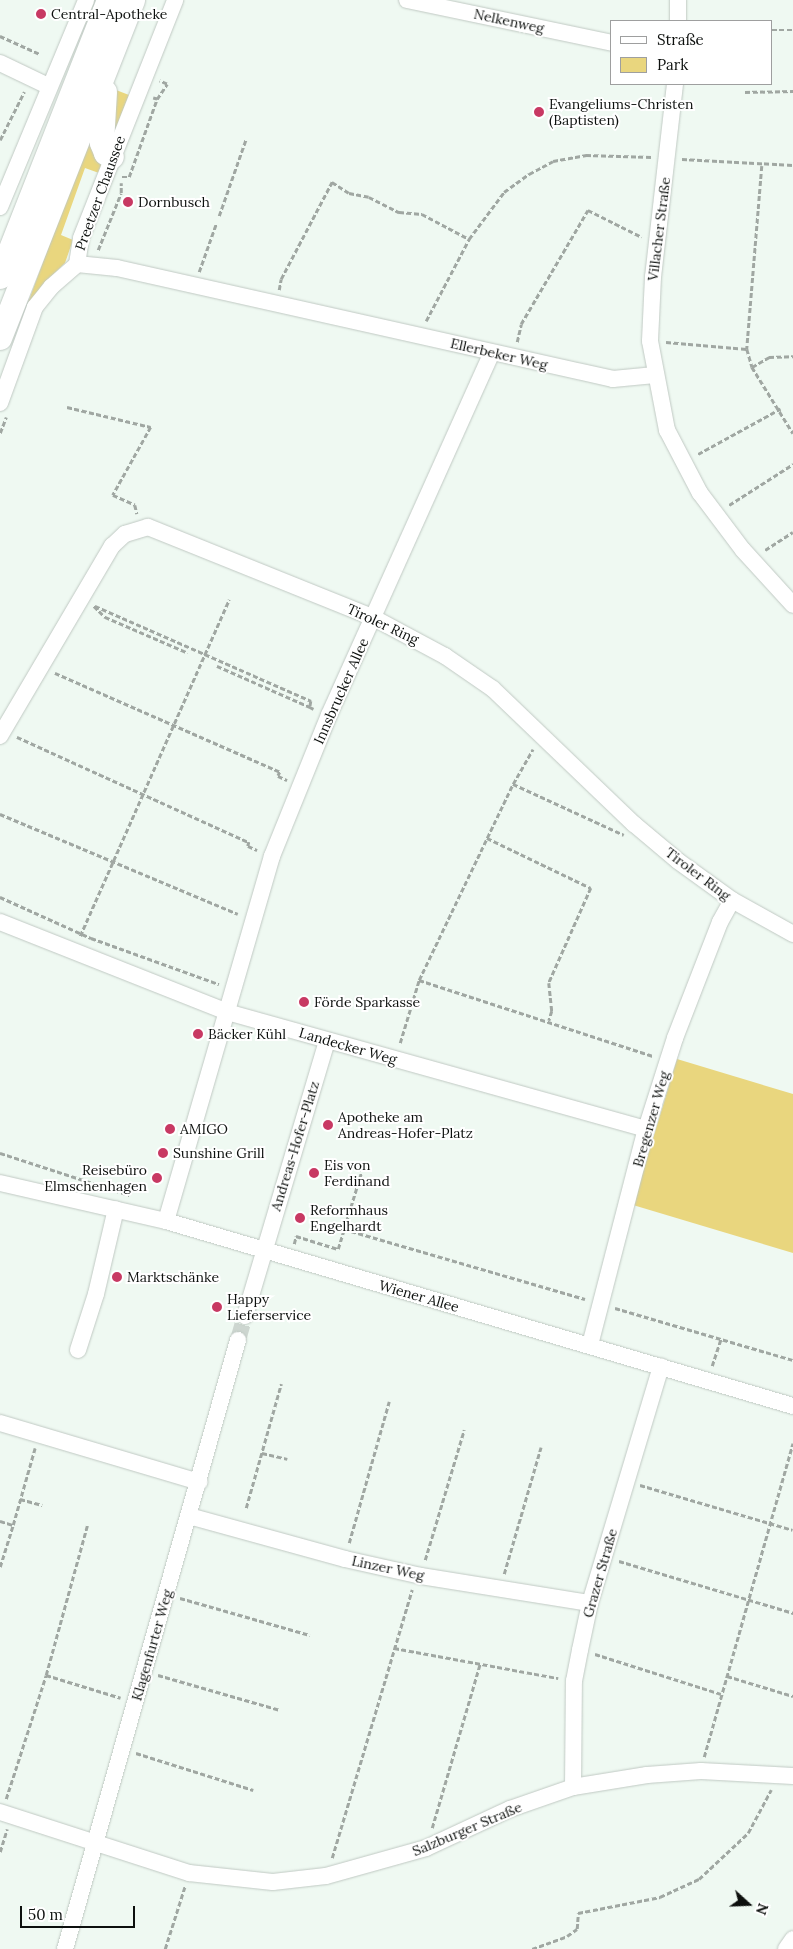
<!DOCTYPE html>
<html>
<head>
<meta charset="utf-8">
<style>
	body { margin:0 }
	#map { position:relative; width:793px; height:1949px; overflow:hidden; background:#eff9f2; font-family:Lora,serif }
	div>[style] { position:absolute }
	.green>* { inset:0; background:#e9d67e }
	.minor-tunnel>* { height:16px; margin-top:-8px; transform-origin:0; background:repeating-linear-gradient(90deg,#cdd6d0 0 16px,transparent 0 24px) }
	.path>* { height:2.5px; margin-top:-1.25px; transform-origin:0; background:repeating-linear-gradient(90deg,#a0a7a2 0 5px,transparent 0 7.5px) }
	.roads { filter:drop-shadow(0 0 1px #c0c9c3) drop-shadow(0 0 1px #c0c9c3) }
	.minor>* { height:16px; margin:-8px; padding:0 8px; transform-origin:8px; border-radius:8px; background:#fff }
	.highway>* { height:24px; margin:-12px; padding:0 12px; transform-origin:12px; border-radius:12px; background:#fff }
	.dots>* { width:14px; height:14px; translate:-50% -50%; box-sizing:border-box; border:2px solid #fff; border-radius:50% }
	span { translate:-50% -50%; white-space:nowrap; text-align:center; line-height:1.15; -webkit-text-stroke:4px #fff; paint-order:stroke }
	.poi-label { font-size:14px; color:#0d100e }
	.left { translate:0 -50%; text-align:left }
	.right { translate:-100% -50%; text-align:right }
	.street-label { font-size:14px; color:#0d100e }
	.legend { position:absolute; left:610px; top:20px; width:162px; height:65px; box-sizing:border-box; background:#fff; border:1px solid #9e9f9f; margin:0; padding:6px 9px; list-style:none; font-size:15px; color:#0d100e }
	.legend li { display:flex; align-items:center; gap:10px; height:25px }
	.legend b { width:25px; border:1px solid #9e9f9f }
	.north { position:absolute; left:723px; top:1879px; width:50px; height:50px; -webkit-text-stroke:4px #fff; paint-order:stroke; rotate:110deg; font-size:14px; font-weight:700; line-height:20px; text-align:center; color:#0d100e }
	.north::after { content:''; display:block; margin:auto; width:18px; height:22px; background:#0d100e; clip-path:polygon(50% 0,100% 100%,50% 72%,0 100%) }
	.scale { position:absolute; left:20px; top:1906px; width:115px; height:22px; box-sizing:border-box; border:2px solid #0d100e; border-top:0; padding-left:6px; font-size:15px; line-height:18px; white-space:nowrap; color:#0d100e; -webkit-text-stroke:4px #fff; paint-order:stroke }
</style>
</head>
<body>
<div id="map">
	<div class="green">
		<div style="clip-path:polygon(116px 90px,129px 95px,111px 140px)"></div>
		<div style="clip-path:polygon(93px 127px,101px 166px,99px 173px,85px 168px,61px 235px,73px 240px,65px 263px,43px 284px,26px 308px)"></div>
		<div style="clip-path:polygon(677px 1059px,793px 1094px,793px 1253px,633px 1205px)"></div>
	</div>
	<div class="minor-tunnel">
		<div style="left:238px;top:1340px;width:25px;rotate:-74deg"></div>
	</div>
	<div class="path">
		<div style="left:772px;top:30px;width:21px"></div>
		<div style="left:0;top:36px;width:44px;rotate:24.2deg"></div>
		<div style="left:745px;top:92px;width:48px;rotate:-1.2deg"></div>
		<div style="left:157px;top:99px;width:18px;rotate:-56deg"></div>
		<div style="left:167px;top:84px;width:8px;rotate:-157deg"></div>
		<div style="left:0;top:140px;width:54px;rotate:-63.4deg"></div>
		<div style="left:682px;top:159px;width:111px;rotate:3.1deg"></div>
		<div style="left:762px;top:166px;width:184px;rotate:94.7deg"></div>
		<div style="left:747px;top:349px;width:19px;rotate:74deg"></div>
		<div style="left:752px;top:367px;width:78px;rotate:58.2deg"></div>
		<div style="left:122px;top:177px;width:7px"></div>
		<div style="left:129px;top:177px;width:83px;rotate:-70.3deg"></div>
		<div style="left:157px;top:99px;width:4px;rotate:-166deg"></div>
		<div style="left:219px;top:216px;width:82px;rotate:-70.7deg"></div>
		<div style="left:98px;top:250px;width:61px;rotate:-68deg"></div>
		<div style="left:121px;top:193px;width:10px;rotate:-90deg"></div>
		<div style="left:199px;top:272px;width:51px;rotate:-70.5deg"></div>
		<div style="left:279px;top:290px;width:11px;rotate:-80deg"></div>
		<div style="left:281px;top:279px;width:110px;rotate:-62.3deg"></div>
		<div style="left:332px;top:182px;width:20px;rotate:33deg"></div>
		<div style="left:349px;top:193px;width:20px;rotate:11deg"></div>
		<div style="left:369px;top:197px;width:34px;rotate:27deg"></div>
		<div style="left:399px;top:212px;width:23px;rotate:5deg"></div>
		<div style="left:422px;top:214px;width:53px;rotate:28deg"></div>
		<div style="left:426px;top:321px;width:93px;rotate:-62.3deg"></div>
		<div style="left:469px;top:239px;width:59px;rotate:-53.3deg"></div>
		<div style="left:504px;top:192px;width:31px;rotate:-36deg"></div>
		<div style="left:529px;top:174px;width:27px;rotate:-28deg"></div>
		<div style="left:553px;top:161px;width:34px;rotate:-10deg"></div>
		<div style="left:586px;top:155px;width:66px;rotate:1.7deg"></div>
		<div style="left:517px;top:342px;width:18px;rotate:-77deg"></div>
		<div style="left:521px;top:324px;width:132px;rotate:-59.6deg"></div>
		<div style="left:588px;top:210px;width:60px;rotate:26.6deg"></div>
		<div style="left:666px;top:342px;width:81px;rotate:4.9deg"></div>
		<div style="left:752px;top:367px;width:20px;rotate:-30deg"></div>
		<div style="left:769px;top:357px;width:24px;rotate:-2deg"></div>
		<div style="left:67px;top:407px;width:86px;rotate:13.4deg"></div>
		<div style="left:151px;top:427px;width:78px;rotate:119.2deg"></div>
		<div style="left:113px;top:495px;width:24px;rotate:24deg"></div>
		<div style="left:135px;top:505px;width:9px;rotate:77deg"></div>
		<div style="left:0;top:433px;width:17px;rotate:-69deg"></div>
		<div style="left:698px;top:454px;width:94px;rotate:-28.8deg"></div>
		<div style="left:729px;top:505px;width:76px;rotate:-32.6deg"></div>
		<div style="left:765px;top:550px;width:33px;rotate:-33deg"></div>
		<div style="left:94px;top:606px;width:16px;rotate:45deg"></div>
		<div style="left:105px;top:617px;width:90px;rotate:23.4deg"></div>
		<div style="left:95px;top:606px;width:236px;rotate:23.7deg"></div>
		<div style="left:311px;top:701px;width:6px;rotate:99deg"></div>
		<div style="left:310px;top:707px;width:4px;rotate:27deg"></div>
		<div style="left:217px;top:666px;width:102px;rotate:23.8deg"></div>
		<div style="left:55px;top:673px;width:246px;rotate:23.7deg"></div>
		<div style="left:280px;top:772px;width:4px;rotate:117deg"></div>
		<div style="left:278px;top:776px;width:10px;rotate:24deg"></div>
		<div style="left:17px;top:737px;width:255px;rotate:24.4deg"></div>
		<div style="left:249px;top:842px;width:4px;rotate:104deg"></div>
		<div style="left:248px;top:846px;width:10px;rotate:24deg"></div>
		<div style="left:513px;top:784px;width:122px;rotate:24.7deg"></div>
		<div style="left:0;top:814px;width:258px;rotate:22.8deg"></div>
		<div style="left:487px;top:838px;width:115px;rotate:25.7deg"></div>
		<div style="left:591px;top:888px;width:104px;rotate:113.9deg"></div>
		<div style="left:549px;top:983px;width:28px;rotate:84deg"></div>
		<div style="left:552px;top:1011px;width:10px;rotate:107deg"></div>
		<div style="left:0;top:897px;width:100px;rotate:24.3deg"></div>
		<div style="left:91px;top:938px;width:136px;rotate:19.8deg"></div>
		<div style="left:80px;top:936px;width:368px;rotate:-66.1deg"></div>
		<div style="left:419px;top:980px;width:246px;rotate:18deg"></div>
		<div style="left:400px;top:1043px;width:66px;rotate:-73.2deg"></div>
		<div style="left:419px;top:980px;width:217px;rotate:-64.4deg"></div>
		<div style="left:513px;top:784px;width:40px;rotate:-60.3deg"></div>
		<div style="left:0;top:1153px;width:136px;rotate:18deg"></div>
		<div style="left:344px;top:1229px;width:62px;rotate:-73deg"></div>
		<div style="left:294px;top:1244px;width:8px;rotate:-76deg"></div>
		<div style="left:296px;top:1236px;width:44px;rotate:17.2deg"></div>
		<div style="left:338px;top:1249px;width:21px;rotate:-73deg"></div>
		<div style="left:344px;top:1229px;width:251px;rotate:16.2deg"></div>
		<div style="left:615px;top:1308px;width:185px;rotate:16.3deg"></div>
		<div style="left:712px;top:1366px;width:28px;rotate:-72deg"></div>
		<div style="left:262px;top:1453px;width:26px;rotate:13deg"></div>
		<div style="left:640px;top:1485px;width:159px;rotate:16.4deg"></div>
		<div style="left:20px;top:1499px;width:23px;rotate:15deg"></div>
		<div style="left:246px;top:1508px;width:129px;rotate:-74.2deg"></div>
		<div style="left:0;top:1521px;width:14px;rotate:17deg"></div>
		<div style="left:13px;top:1525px;width:80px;rotate:-74.1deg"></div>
		<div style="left:349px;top:1543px;width:147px;rotate:-74.2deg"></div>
		<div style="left:425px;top:1560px;width:136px;rotate:-73.3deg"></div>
		<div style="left:619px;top:1561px;width:182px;rotate:16.6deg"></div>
		<div style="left:0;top:1567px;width:44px;rotate:-72.8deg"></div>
		<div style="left:504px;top:1574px;width:132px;rotate:-73.8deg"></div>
		<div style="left:180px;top:1598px;width:135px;rotate:15.9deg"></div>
		<div style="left:394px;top:1648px;width:167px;rotate:10.4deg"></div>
		<div style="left:595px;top:1654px;width:132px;rotate:17.6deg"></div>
		<div style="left:46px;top:1675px;width:78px;rotate:17deg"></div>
		<div style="left:158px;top:1675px;width:127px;rotate:16deg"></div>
		<div style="left:727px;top:1676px;width:69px;rotate:16.9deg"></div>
		<div style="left:136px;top:1753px;width:123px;rotate:17.5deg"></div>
		<div style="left:704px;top:1757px;width:326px;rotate:-74.2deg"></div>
		<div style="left:6px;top:1799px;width:130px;rotate:-72.1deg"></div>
		<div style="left:46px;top:1675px;width:155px;rotate:-74.6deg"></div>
		<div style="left:432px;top:1828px;width:171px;rotate:-73.7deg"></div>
		<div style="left:0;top:1852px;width:24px;rotate:-73deg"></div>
		<div style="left:332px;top:1858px;width:280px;rotate:-73.4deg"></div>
		<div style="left:165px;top:1949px;width:66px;rotate:-72.4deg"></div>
		<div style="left:532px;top:1949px;width:37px;rotate:-20deg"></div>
		<div style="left:567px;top:1936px;width:12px;rotate:-35deg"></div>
		<div style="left:577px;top:1929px;width:16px;rotate:-86deg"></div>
		<div style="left:578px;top:1913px;width:84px;rotate:-11deg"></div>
		<div style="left:660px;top:1897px;width:43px;rotate:-24.8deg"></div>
		<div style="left:699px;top:1879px;width:67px;rotate:-43.2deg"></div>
		<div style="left:748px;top:1833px;width:49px;rotate:-61.9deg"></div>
	</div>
	<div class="roads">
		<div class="minor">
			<div style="left:407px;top:0;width:209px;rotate:11.8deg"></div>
			<div style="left:678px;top:21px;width:21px;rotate:-90deg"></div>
			<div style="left:0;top:63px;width:55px;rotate:25.6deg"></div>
			<div style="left:675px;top:84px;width:194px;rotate:96.5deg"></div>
			<div style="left:653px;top:277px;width:64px;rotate:92.7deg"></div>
			<div style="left:650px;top:341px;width:91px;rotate:79.2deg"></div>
			<div style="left:667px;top:430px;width:71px;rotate:62.4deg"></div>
			<div style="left:700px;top:493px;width:71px;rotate:53deg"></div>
			<div style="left:743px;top:550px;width:74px;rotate:47.7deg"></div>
			<div style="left:0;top:207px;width:224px;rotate:-67.4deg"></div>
			<div style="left:77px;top:264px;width:40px;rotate:5.7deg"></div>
			<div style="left:117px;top:268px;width:508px;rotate:12.61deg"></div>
			<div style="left:613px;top:379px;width:42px;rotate:-5.4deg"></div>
			<div style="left:0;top:403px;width:102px;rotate:-70deg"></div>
			<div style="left:35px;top:307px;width:26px;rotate:-51deg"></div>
			<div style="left:51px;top:287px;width:35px;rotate:-41deg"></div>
			<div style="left:77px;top:264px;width:26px;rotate:-81deg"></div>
			<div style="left:81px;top:238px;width:256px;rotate:-68.4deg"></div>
			<div style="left:0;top:736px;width:221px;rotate:-59.5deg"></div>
			<div style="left:112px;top:546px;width:18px;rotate:-43deg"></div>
			<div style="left:125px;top:534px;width:24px;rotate:-17deg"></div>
			<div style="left:148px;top:527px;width:244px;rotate:21.9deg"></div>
			<div style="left:374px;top:618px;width:81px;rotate:28.2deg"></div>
			<div style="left:445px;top:656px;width:58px;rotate:34.5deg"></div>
			<div style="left:493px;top:689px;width:195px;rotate:43.8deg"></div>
			<div style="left:634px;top:824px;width:57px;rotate:40.1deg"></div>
			<div style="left:678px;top:861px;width:67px;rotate:35.8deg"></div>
			<div style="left:732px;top:900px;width:70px;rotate:29.1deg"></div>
			<div style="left:0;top:922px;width:244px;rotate:21.6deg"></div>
			<div style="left:227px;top:1012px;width:435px;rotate:15.6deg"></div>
			<div style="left:0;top:1183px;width:170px;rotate:12.9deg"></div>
			<div style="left:166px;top:1221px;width:654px;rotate:16.44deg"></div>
			<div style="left:166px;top:1221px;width:380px;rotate:-73.8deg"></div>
			<div style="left:272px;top:856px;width:152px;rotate:-68deg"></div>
			<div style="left:329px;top:715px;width:397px;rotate:-65.8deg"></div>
			<div style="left:245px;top:1316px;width:287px;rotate:-73.4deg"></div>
			<div style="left:590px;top:1345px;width:223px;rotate:-75.5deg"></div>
			<div style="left:646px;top:1129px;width:96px;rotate:-72.3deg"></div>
			<div style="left:675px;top:1038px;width:124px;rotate:-68.8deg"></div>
			<div style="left:720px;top:922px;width:25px;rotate:-61deg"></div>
			<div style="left:78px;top:1350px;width:59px;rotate:-72.2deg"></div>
			<div style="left:96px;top:1294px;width:87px;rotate:-76.8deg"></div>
			<div style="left:0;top:1423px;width:208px;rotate:16.5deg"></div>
			<div style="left:189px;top:1516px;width:162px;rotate:15.4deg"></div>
			<div style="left:345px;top:1559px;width:78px;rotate:12.6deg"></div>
			<div style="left:421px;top:1576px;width:171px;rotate:9.1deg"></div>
			<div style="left:573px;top:1787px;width:106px;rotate:-89.5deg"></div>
			<div style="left:574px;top:1681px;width:32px;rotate:-79deg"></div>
			<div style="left:580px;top:1650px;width:48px;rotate:-78deg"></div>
			<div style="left:590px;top:1603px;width:247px;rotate:-73.3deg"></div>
			<div style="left:0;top:1812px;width:199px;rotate:17.9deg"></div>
			<div style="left:189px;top:1873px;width:84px;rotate:6.1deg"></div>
			<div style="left:273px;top:1882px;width:53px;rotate:-6.5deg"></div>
			<div style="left:326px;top:1876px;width:104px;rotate:-15.6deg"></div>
			<div style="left:426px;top:1848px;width:93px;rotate:-24.9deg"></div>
			<div style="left:510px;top:1809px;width:67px;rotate:-19.2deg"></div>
			<div style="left:573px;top:1787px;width:75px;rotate:-9.2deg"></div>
			<div style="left:647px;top:1775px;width:54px;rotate:-4.2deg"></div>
			<div style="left:701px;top:1771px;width:92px;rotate:3.1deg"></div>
			<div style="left:65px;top:1949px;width:633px;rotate:-74.14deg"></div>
			<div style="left:786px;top:1949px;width:12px;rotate:-55deg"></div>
		</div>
		<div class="highway">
			<div style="left:105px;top:92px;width:51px;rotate:93.4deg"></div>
			<div style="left:102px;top:143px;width:11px;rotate:68deg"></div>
			<div style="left:106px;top:153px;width:7px;rotate:34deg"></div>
			<div style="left:0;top:277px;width:298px;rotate:-68.5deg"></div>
			<div style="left:0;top:338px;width:363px;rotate:-68.5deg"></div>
		</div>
	</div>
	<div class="dots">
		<div style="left:41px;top:14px;background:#c83963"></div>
		<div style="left:539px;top:112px;background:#c83963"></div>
		<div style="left:128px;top:202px;background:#c83963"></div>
		<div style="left:304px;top:1002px;background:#c83963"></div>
		<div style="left:198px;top:1034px;background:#c83963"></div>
		<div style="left:328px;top:1125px;background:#c83963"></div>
		<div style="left:170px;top:1129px;background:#c83963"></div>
		<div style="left:163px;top:1153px;background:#c83963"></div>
		<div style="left:314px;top:1173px;background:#c83963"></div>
		<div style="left:157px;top:1178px;background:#c83963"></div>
		<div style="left:300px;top:1218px;background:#c83963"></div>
		<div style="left:117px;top:1277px;background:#c83963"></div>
		<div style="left:217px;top:1307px;background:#c83963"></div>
	</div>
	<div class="poi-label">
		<span class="left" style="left:51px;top:14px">Central-Apotheke</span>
		<span class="left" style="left:549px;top:112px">Evangeliums-Christen<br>(Baptisten)</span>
		<span class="left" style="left:138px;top:202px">Dornbusch</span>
		<span class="left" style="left:314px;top:1002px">Förde Sparkasse</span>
		<span class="left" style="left:208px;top:1034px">Bäcker Kühl</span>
		<span class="left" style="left:338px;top:1125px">Apotheke am<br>Andreas-Hofer-Platz</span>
		<span class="left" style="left:180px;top:1129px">AMIGO</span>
		<span class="left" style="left:173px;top:1153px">Sunshine Grill</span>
		<span class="left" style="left:324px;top:1173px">Eis von<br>Ferdinand</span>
		<span class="right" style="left:147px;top:1178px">Reisebüro<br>Elmschenhagen</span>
		<span class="left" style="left:310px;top:1218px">Reformhaus<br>Engelhardt</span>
		<span class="left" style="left:127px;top:1277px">Marktschänke</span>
		<span class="left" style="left:227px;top:1307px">Happy<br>Lieferservice</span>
	</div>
	<div class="street-label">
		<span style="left:509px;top:21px;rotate:12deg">Nelkenweg</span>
		<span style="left:100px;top:193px;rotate:-70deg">Preetzer Chaussee</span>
		<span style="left:659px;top:229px;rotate:-83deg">Villacher Straße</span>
		<span style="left:499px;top:354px;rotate:13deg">Ellerbeker Weg</span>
		<span style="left:383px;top:624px;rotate:25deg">Tiroler Ring</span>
		<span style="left:341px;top:691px;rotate:-66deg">Innsbrucker Allee</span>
		<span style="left:698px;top:874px;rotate:37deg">Tiroler Ring</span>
		<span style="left:348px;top:1046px;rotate:16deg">Landecker Weg</span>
		<span style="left:651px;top:1119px;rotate:-74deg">Bregenzer Weg</span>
		<span style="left:295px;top:1146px;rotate:-73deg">Andreas-Hofer-Platz</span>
		<span style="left:419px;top:1296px;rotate:16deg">Wiener Allee</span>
		<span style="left:388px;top:1568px;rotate:12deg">Linzer Weg</span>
		<span style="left:600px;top:1573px;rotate:-74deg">Grazer Straße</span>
		<span style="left:152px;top:1645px;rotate:-74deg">Klagenfurter Weg</span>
		<span style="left:467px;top:1829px;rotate:-23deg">Salzburger Straße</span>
	</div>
	<ul class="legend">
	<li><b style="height:6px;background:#fff"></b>Straße</li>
	<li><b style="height:14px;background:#e9d67e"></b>Park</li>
	</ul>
	<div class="north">N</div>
	<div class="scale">50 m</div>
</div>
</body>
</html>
